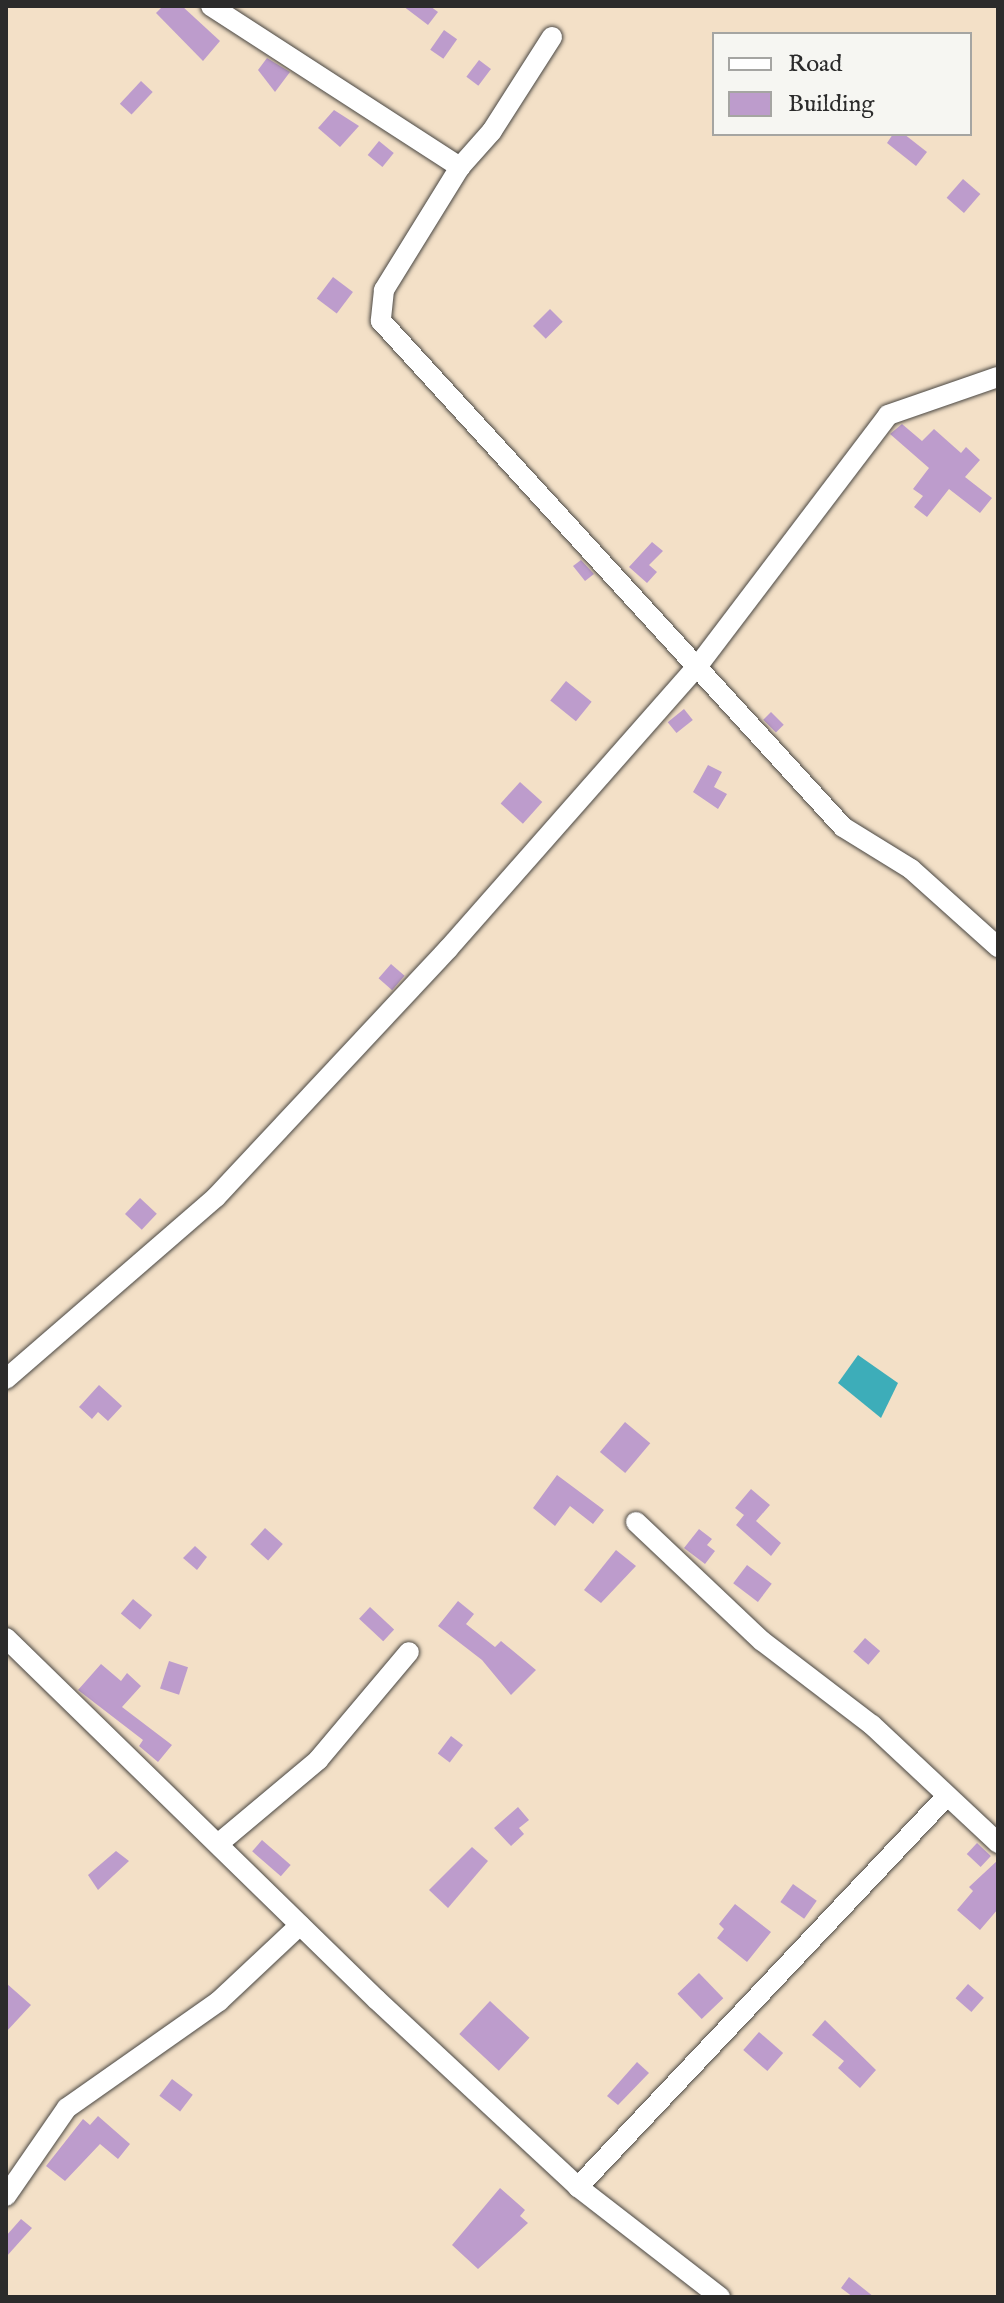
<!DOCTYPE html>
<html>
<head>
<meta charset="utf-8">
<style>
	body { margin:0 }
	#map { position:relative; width:1004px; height:2303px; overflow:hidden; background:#f3e0c7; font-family:"IM FELL English",serif }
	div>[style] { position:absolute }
	.water>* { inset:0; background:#3dadb9 }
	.building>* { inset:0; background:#bd9ccc; transform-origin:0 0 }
	.roads { filter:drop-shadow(0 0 2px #494642) drop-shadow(0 0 2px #494642) }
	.street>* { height:20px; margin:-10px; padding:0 10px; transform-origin:10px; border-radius:10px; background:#fff }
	span { translate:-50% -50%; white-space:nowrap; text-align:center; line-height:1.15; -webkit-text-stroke:6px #f6f6f2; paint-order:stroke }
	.frame { position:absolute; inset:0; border:8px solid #2b2b2b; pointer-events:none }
	.legend { position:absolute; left:712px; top:32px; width:260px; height:104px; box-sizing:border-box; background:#f6f6f2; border:2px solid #a5a5a2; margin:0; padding:10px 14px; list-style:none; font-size:24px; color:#2b2b2b }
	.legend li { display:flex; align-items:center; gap:16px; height:40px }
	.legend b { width:40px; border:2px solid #a5a5a2 }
</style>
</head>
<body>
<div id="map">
	<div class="water">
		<div style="clip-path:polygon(858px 1355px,898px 1383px,881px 1418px,838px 1383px)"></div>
	</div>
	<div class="building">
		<div style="clip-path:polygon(163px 6px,182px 6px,220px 41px,203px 61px,156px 13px)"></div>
		<div style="clip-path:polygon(403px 6px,430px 6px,438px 12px,428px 25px)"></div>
		<div style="left:444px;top:30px;width:16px;height:24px;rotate:35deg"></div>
		<div style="clip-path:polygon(267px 58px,290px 72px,275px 92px,258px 70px)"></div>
		<div style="left:479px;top:60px;width:15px;height:21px;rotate:37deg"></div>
		<div style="left:141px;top:81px;width:16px;height:31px;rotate:43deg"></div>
		<div style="clip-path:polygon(334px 110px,359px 126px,340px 147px,318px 128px)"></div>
		<div style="clip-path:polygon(893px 134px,904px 134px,927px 152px,916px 166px,887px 143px)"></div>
		<div style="left:379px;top:141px;width:19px;height:18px;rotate:39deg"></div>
		<div style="left:963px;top:179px;width:23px;height:25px;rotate:41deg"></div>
		<div style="left:333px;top:277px;width:25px;height:27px;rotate:37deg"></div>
		<div style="left:550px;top:309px;width:18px;height:24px;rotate:45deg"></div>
		<div style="clip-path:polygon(902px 424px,922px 441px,934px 429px,961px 453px,966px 447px,980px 460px,965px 477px,992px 498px,980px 513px,949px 489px,927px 517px,914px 507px,923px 496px,913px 489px,929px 468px,890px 434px)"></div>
		<div style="clip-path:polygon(652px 542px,663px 551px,649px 565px,657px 572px,647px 583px,629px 567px)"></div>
		<div style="clip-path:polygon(581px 560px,594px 574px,585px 581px,573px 566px)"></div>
		<div style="left:566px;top:681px;width:33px;height:25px;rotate:39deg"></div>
		<div style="left:684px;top:709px;width:14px;height:21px;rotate:51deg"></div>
		<div style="left:771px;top:712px;width:18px;height:11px;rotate:45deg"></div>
		<div style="clip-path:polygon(708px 765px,722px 772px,714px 787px,727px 794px,718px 809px,693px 792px)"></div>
		<div style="left:520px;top:782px;width:30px;height:29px;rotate:42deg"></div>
		<div style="left:391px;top:964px;width:18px;height:19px;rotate:41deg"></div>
		<div style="left:140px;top:1198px;width:23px;height:22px;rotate:43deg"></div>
		<div style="clip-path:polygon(99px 1385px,122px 1406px,108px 1421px,98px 1412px,92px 1419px,79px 1407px)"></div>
		<div style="left:625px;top:1422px;width:33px;height:39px;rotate:40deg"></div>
		<div style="clip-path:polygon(557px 1475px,604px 1510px,593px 1524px,570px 1506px,555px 1526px,533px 1508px)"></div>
		<div style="clip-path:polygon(751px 1489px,770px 1505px,756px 1521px,781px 1543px,771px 1556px,736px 1525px,744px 1515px,735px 1508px)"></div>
		<div style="left:265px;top:1528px;width:24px;height:22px;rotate:42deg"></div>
		<div style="clip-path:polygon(699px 1529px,712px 1539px,707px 1545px,715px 1551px,705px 1564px,684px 1548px)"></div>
		<div style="clip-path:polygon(195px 1546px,207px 1557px,197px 1570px,183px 1558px)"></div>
		<div style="clip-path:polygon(616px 1550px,636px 1566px,601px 1603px,584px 1590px)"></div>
		<div style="left:747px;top:1565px;width:31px;height:23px;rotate:37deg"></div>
		<div style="left:133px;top:1599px;width:25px;height:19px;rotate:40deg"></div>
		<div style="clip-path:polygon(458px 1601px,474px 1614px,466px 1624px,495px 1647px,501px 1641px,536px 1670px,511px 1695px,482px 1660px,438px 1626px)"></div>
		<div style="left:370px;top:1607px;width:33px;height:16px;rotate:43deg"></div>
		<div style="left:865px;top:1638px;width:20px;height:18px;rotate:41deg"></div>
		<div style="left:169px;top:1661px;width:20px;height:29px;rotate:18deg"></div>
		<div style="clip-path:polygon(101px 1664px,121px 1681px,127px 1673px,141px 1686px,122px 1707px,172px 1745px,158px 1762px,139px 1746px,143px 1740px,78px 1690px)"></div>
		<div style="left:451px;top:1736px;width:15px;height:22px;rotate:37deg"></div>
		<div style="clip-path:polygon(518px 1807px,529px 1820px,519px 1828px,524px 1834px,511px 1846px,494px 1828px)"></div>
		<div style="left:262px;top:1840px;width:38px;height:15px;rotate:41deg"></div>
		<div style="left:977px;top:1843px;width:19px;height:15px;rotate:43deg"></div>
		<div style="clip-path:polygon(472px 1847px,488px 1861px,448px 1908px,429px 1890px)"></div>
		<div style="clip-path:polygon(116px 1851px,129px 1861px,98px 1890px,88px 1875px)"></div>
		<div style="clip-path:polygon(998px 1860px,998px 1909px,980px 1930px,957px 1910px,973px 1891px,969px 1887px)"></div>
		<div style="left:793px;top:1884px;width:29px;height:22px;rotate:35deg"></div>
		<div style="clip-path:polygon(735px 1904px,771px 1932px,747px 1962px,717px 1938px,724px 1929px,719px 1924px)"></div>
		<div style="left:699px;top:1973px;width:35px;height:30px;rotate:46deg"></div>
		<div style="clip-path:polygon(6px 1983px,31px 2005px,6px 2032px)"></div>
		<div style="left:968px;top:1984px;width:21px;height:19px;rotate:41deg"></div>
		<div style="left:490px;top:2001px;width:54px;height:45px;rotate:43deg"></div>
		<div style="clip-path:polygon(825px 2020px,876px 2070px,860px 2088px,838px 2068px,844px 2061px,812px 2035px)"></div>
		<div style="left:759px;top:2032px;width:32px;height:24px;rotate:41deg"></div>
		<div style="clip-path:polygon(637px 2062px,649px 2073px,618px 2105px,607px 2096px)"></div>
		<div style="left:172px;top:2079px;width:26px;height:21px;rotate:37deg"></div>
		<div style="clip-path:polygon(98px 2116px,130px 2144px,118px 2159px,100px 2144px,65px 2181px,46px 2166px,83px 2119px,90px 2125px)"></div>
		<div style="clip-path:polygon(500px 2188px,525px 2210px,520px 2216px,528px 2223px,478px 2269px,452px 2245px)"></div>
		<div style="clip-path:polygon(21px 2219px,32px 2228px,6px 2257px,6px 2236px)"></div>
		<div style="clip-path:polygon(849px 2277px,874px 2297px,853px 2297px,841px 2288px)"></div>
	</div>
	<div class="roads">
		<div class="street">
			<div style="left:211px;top:6px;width:297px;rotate:32.9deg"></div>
			<div style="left:552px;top:37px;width:112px;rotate:122.6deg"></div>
			<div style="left:492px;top:131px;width:48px;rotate:131.6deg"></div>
			<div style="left:460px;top:167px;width:145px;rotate:121.7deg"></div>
			<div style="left:384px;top:290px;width:31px;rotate:96deg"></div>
			<div style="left:381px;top:321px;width:685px;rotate:47.6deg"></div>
			<div style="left:843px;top:827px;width:80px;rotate:31.7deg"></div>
			<div style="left:911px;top:869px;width:117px;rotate:41.9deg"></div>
			<div style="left:6px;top:1379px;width:278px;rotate:-40.9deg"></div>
			<div style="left:216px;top:1197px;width:340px;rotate:-46.9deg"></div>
			<div style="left:448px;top:949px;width:376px;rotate:-48.6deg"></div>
			<div style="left:697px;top:667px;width:316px;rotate:-52.8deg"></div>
			<div style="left:888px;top:415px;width:116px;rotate:-19.1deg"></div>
			<div style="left:636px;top:1522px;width:173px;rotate:43.4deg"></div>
			<div style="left:762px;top:1641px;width:138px;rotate:37.4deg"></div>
			<div style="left:872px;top:1725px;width:173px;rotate:43.1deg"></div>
			<div style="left:6px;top:1638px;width:518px;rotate:44.3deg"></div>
			<div style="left:377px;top:2000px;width:275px;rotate:42.9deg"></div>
			<div style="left:578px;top:2187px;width:180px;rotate:37.8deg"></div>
			<div style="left:218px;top:1844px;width:131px;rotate:-40deg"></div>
			<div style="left:318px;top:1760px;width:141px;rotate:-49.9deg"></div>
			<div style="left:578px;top:2187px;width:535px;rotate:-46.67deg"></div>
			<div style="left:6px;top:2196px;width:107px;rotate:-55.3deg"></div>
			<div style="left:67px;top:2108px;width:186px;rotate:-35.1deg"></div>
			<div style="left:219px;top:2001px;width:111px;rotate:-43.2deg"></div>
		</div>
	</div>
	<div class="frame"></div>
	<ul class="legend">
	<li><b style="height:10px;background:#fff"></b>Road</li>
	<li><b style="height:22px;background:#bd9ccc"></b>Building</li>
	</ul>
</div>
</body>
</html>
